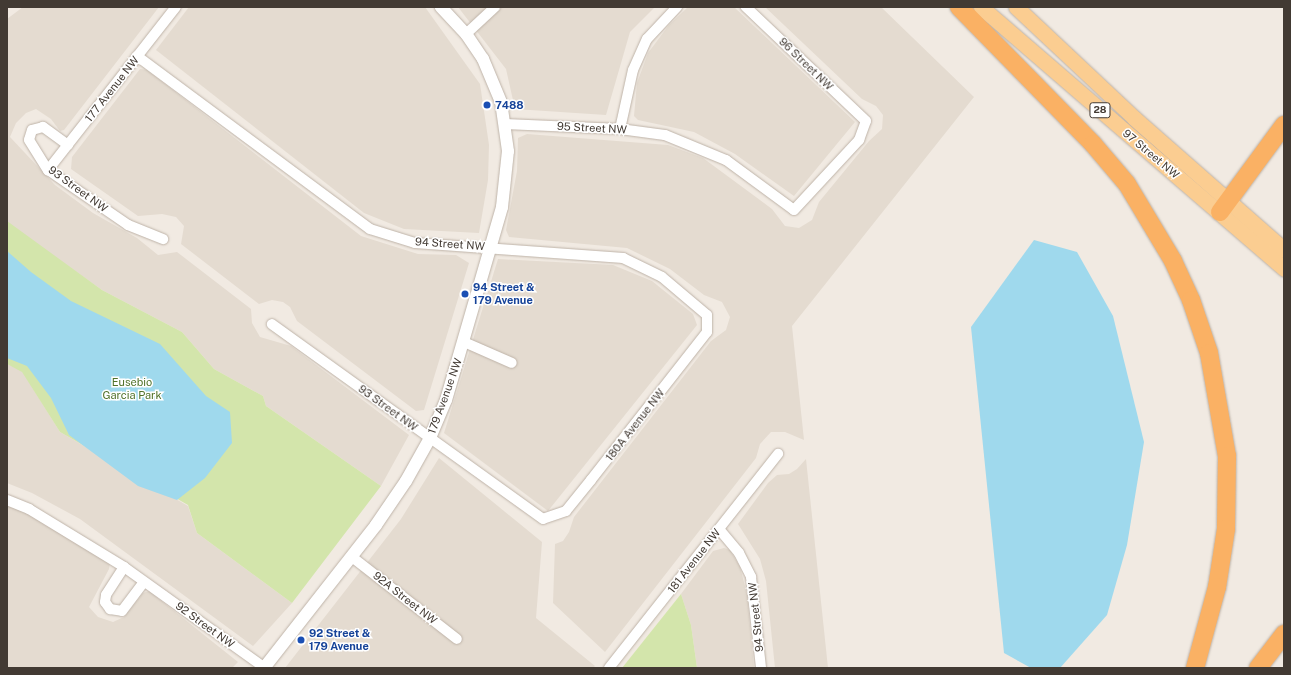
<!DOCTYPE html>
<html>
<head>
<meta charset="utf-8">
<style>
	body { margin:0 }
	#map { position:relative; width:1291px; height:675px; overflow:hidden; background:#f1eae2; font-family:"Public Sans",sans-serif }
	div>[style] { position:absolute }
	.residential>* { inset:0; background:#e4dbd0 }
	.green>* { inset:0; background:#d3e5ab }
	.water>* { inset:0; background:#9fd9ed }
	.roads { filter:drop-shadow(0 0 1px #beb3a8) drop-shadow(0 0 1px #beb3a8) }
	.minor>* { height:10px; margin:-5px; padding:0 5px; transform-origin:5px; border-radius:5px; background:#fff }
	.tertiary>* { height:12px; margin:-6px; padding:0 6px; transform-origin:6px; border-radius:6px; background:#fff }
	.primary>* { height:15px; margin:-7.5px; padding:0 7.5px; transform-origin:7.5px; border-radius:7.5px; background:#fbcd91 }
	.motorway>* { height:18px; margin:-9px; padding:0 9px; transform-origin:9px; border-radius:9px; background:#fab164 }
	.dots>* { width:11px; height:11px; translate:-50% -50%; box-sizing:border-box; border:2px solid #fff; border-radius:50% }
	span { translate:-50% -50%; white-space:nowrap; text-align:center; line-height:1.15; -webkit-text-stroke:3px #fff; paint-order:stroke }
	.shield-label span { padding:1px 3px; background:#fff; border:1px solid; border-radius:3px; -webkit-text-stroke-width:0 }
	.shield-label { font-size:10px; color:#423a33; font-weight:700 }
	.street-label { font-size:11px; color:#423a33 }
	.transit-label { font-size:11px; color:#164399; font-weight:700 }
	.left { translate:0 -50%; text-align:left }
	.park-label { font-size:11px; color:#4f7129 }
	.frame { position:absolute; inset:0; border:8px solid #423a33; pointer-events:none }
</style>
</head>
<body>
<div id="map">
	<div class="residential">
		<div style="clip-path:polygon(23px 7px,159px 7px,64px 130px,60px 131px,51px 119px,36px 109px,26px 113px,16px 123px,10px 137px,55px 185px,93px 213px,137px 238px,158px 255px,177px 252px,251px 309px,252px 323px,260px 337px,291px 346px,409px 435px,381px 486px,266px 406px,263px 396px,214px 369px,182px 332px,102px 290px,9px 224px,7px 221px,7px 19px)"></div>
		<div style="clip-path:polygon(189px 7px,425px 7px,480px 84px,489px 145px,488px 180px,479px 233px,404px 229px,364px 213px,156px 50px)"></div>
		<div style="clip-path:polygon(458px 7px,655px 7px,630px 32px,606px 115px,515px 109px,506px 69px)"></div>
		<div style="clip-path:polygon(688px 7px,734px 7px,855px 122px,794px 196px,735px 154px,694px 132px,638px 120px,634px 116px,637px 83px,648px 53px,669px 25px)"></div>
		<div style="clip-path:polygon(765px 7px,881px 7px,974px 97px,792px 326px,804px 440px,785px 432px,771px 432px,760px 444px,756px 458px,605px 652px,553px 603px,555px 544px,563px 541px,569px 532px,574px 517px,711px 341px,726px 330px,730px 317px,722px 302px,704px 295px,670px 269px,627px 248px,509px 237px,506px 230px,517px 171px,518px 138px,527px 134px,668px 145px,703px 158px,772px 209px,785px 226px,799px 228px,812px 220px,819px 202px,869px 141px,882px 129px,883px 115px,876px 106px,862px 99px)"></div>
		<div style="clip-path:polygon(140px 69px,147px 70px,361px 236px,418px 254px,456px 255px,469px 263px,424px 410px,416px 411px,297px 321px,290px 307px,283px 302px,272px 300px,259px 304px,181px 244px,184px 226px,176px 217px,162px 214px,138px 216px,71px 169px,72px 157px)"></div>
		<div style="clip-path:polygon(498px 259px,613px 265px,652px 281px,693px 314px,697px 325px,548px 511px,444px 433px)"></div>
		<div style="clip-path:polygon(7px 364px,22px 371px,60px 432px,188px 506px,197px 533px,292px 603px,253px 646px,80px 519px,32px 493px,7px 483px)"></div>
		<div style="clip-path:polygon(439px 458px,542px 542px,536px 618px,595px 666px,593px 668px,285px 668px,401px 519px)"></div>
		<div style="clip-path:polygon(806px 459px,828px 668px,775px 668px,766px 581px,760px 559px,738px 524px,768px 483px,777px 475px,789px 474px,797px 469px)"></div>
		<div style="clip-path:polygon(7px 505px,36px 518px,110px 562px,109px 569px,89px 607px,98px 617px,113px 622px,124px 617px,143px 593px,149px 591px,238px 662px,232px 668px,7px 668px)"></div>
		<div style="clip-path:polygon(724px 548px,730px 550px,740px 567px,747px 594px,754px 668px,697px 668px,691px 625px,681px 594px,713px 551px)"></div>
	</div>
	<div class="green">
		<div style="clip-path:polygon(7px 221px,102px 290px,182px 332px,214px 369px,263px 396px,266px 406px,381px 486px,292px 603px,197px 533px,188px 505px,60px 432px,22px 372px,7px 364px)"></div>
		<div style="clip-path:polygon(681px 594px,691px 625px,697px 668px,622px 668px)"></div>
	</div>
	<div class="water">
		<div style="clip-path:polygon(1034px 240px,1077px 252px,1113px 316px,1144px 442px,1127px 545px,1107px 615px,1060px 668px,1031px 668px,1004px 653px,971px 327px)"></div>
		<div style="clip-path:polygon(7px 251px,31px 272px,71px 301px,160px 344px,206px 396px,230px 412px,232px 443px,205px 478px,177px 500px,138px 486px,69px 435px,51px 398px,27px 366px,7px 358px)"></div>
	</div>
	<div class="roads">
		<div class="minor">
			<div style="left:466px;top:34px;width:40px;rotate:-43deg"></div>
			<div style="left:137px;top:56px;width:290px;rotate:36.6deg"></div>
			<div style="left:370px;top:229px;width:47px;rotate:17.3deg"></div>
			<div style="left:415px;top:243px;width:209px;rotate:4.1deg"></div>
			<div style="left:623px;top:258px;width:43px;rotate:26deg"></div>
			<div style="left:662px;top:277px;width:59px;rotate:40.2deg"></div>
			<div style="left:707px;top:315px;width:17px;rotate:90deg"></div>
			<div style="left:707px;top:332px;width:188px;rotate:128.1deg"></div>
			<div style="left:591px;top:480px;width:40px;rotate:129deg"></div>
			<div style="left:566px;top:511px;width:24px;rotate:161deg"></div>
			<div style="left:543px;top:519px;width:334px;rotate:-144.3deg"></div>
			<div style="left:505px;top:124px;width:115px;rotate:2.5deg"></div>
			<div style="left:620px;top:129px;width:45px;rotate:7.6deg"></div>
			<div style="left:665px;top:135px;width:66px;rotate:22.3deg"></div>
			<div style="left:726px;top:160px;width:84px;rotate:36.3deg"></div>
			<div style="left:794px;top:210px;width:96px;rotate:-47.1deg"></div>
			<div style="left:859px;top:140px;width:20px;rotate:-70deg"></div>
			<div style="left:866px;top:121px;width:166px;rotate:-136.5deg"></div>
			<div style="left:620px;top:129px;width:60px;rotate:-77.6deg"></div>
			<div style="left:633px;top:70px;width:34px;rotate:-66deg"></div>
			<div style="left:647px;top:39px;width:44px;rotate:-46.8deg"></div>
			<div style="left:68px;top:145px;width:31px;rotate:-144deg"></div>
			<div style="left:43px;top:127px;width:11px;rotate:165deg"></div>
			<div style="left:32px;top:130px;width:10px;rotate:107deg"></div>
			<div style="left:29px;top:140px;width:36px;rotate:58deg"></div>
			<div style="left:48px;top:170px;width:97px;rotate:34.5deg"></div>
			<div style="left:128px;top:225px;width:38px;rotate:22deg"></div>
			<div style="left:48px;top:170px;width:207px;rotate:-51.9deg"></div>
			<div style="left:464px;top:342px;width:52px;rotate:23.6deg"></div>
			<div style="left:7px;top:500px;width:24px;rotate:22deg"></div>
			<div style="left:29px;top:509px;width:111px;rotate:31.4deg"></div>
			<div style="left:124px;top:567px;width:173px;rotate:35.6deg"></div>
			<div style="left:719px;top:529px;width:31px;rotate:50deg"></div>
			<div style="left:739px;top:553px;width:27px;rotate:63deg"></div>
			<div style="left:751px;top:577px;width:92px;rotate:83.7deg"></div>
			<div style="left:352px;top:557px;width:133px;rotate:38deg"></div>
			<div style="left:124px;top:567px;width:33px;rotate:123deg"></div>
			<div style="left:106px;top:595px;width:7px;rotate:98deg"></div>
			<div style="left:105px;top:602px;width:9px;rotate:54deg"></div>
			<div style="left:110px;top:609px;width:12px;rotate:9deg"></div>
			<div style="left:122px;top:611px;width:36px;rotate:-53deg"></div>
			<div style="left:609px;top:668px;width:273px;rotate:-51.7deg"></div>
		</div>
		<div class="tertiary">
			<div style="left:264px;top:668px;width:182px;rotate:-51.9deg"></div>
			<div style="left:376px;top:525px;width:53px;rotate:-55.7deg"></div>
			<div style="left:406px;top:481px;width:49px;rotate:-60.8deg"></div>
			<div style="left:430px;top:438px;width:41px;rotate:-67.2deg"></div>
			<div style="left:446px;top:400px;width:201px;rotate:-73.8deg"></div>
			<div style="left:502px;top:207px;width:56px;rotate:-83.9deg"></div>
			<div style="left:508px;top:151px;width:49px;rotate:-98.1deg"></div>
			<div style="left:501px;top:102px;width:47px;rotate:-112.7deg"></div>
			<div style="left:483px;top:59px;width:30px;rotate:-124deg"></div>
			<div style="left:466px;top:34px;width:37px;rotate:-133deg"></div>
		</div>
		<div class="primary">
			<div style="left:981px;top:7px;width:401px;rotate:40.8deg"></div>
			<div style="left:1016px;top:7px;width:162px;rotate:43.2deg"></div>
			<div style="left:1134px;top:118px;width:200px;rotate:41.3deg"></div>
		</div>
		<div class="motorway">
			<div style="left:959px;top:7px;width:192px;rotate:45.6deg"></div>
			<div style="left:1093px;top:144px;width:52px;rotate:49.6deg"></div>
			<div style="left:1127px;top:184px;width:90px;rotate:59.1deg"></div>
			<div style="left:1173px;top:261px;width:43px;rotate:65.2deg"></div>
			<div style="left:1191px;top:300px;width:56px;rotate:71.2deg"></div>
			<div style="left:1209px;top:353px;width:105px;rotate:80.1deg"></div>
			<div style="left:1227px;top:456px;width:73px;rotate:90.8deg"></div>
			<div style="left:1226px;top:529px;width:59px;rotate:98.8deg"></div>
			<div style="left:1217px;top:587px;width:84px;rotate:105.2deg"></div>
			<div style="left:1220px;top:212px;width:108px;rotate:-53.7deg"></div>
			<div style="left:1258px;top:668px;width:43px;rotate:-52.6deg"></div>
		</div>
	</div>
	<div class="dots">
		<div style="left:487px;top:105px;background:#1a4fb4"></div>
		<div style="left:465px;top:294px;background:#1a4fb4"></div>
		<div style="left:301px;top:640px;background:#1a4fb4"></div>
	</div>
	<div class="shield-label">
		<span style="left:1100px;top:110px">28</span>
	</div>
	<div class="street-label">
		<span style="left:806px;top:64px;rotate:44deg">96 Street NW</span>
		<span style="left:112px;top:89px;rotate:-52deg">177 Avenue NW</span>
		<span style="left:592px;top:128px;rotate:3deg">95 Street NW</span>
		<span style="left:1151px;top:154px;rotate:40deg">97 Street NW</span>
		<span style="left:78px;top:189px;rotate:36deg">93 Street NW</span>
		<span style="left:450px;top:244px;rotate:4deg">94 Street NW</span>
		<span style="left:445px;top:396px;rotate:-70deg">179 Avenue NW</span>
		<span style="left:388px;top:408px;rotate:36deg">93 Street NW</span>
		<span style="left:635px;top:425px;rotate:-52deg">180A Avenue NW</span>
		<span style="left:694px;top:561px;rotate:-52deg">181 Avenue NW</span>
		<span style="left:405px;top:598px;rotate:38deg">92A Street NW</span>
		<span style="left:756px;top:617px;rotate:-96deg">94 Street NW</span>
		<span style="left:205px;top:625px;rotate:36deg">92 Street NW</span>
	</div>
	<div class="transit-label">
		<span class="left" style="left:495px;top:105px">7488</span>
		<span class="left" style="left:473px;top:294px">94 Street &amp;<br>179 Avenue</span>
		<span class="left" style="left:309px;top:640px">92 Street &amp;<br>179 Avenue</span>
	</div>
	<div class="park-label">
		<span style="left:132px;top:389px">Eusebio<br>Garcia Park</span>
	</div>
	<div class="frame"></div>
</div>
</body>
</html>
